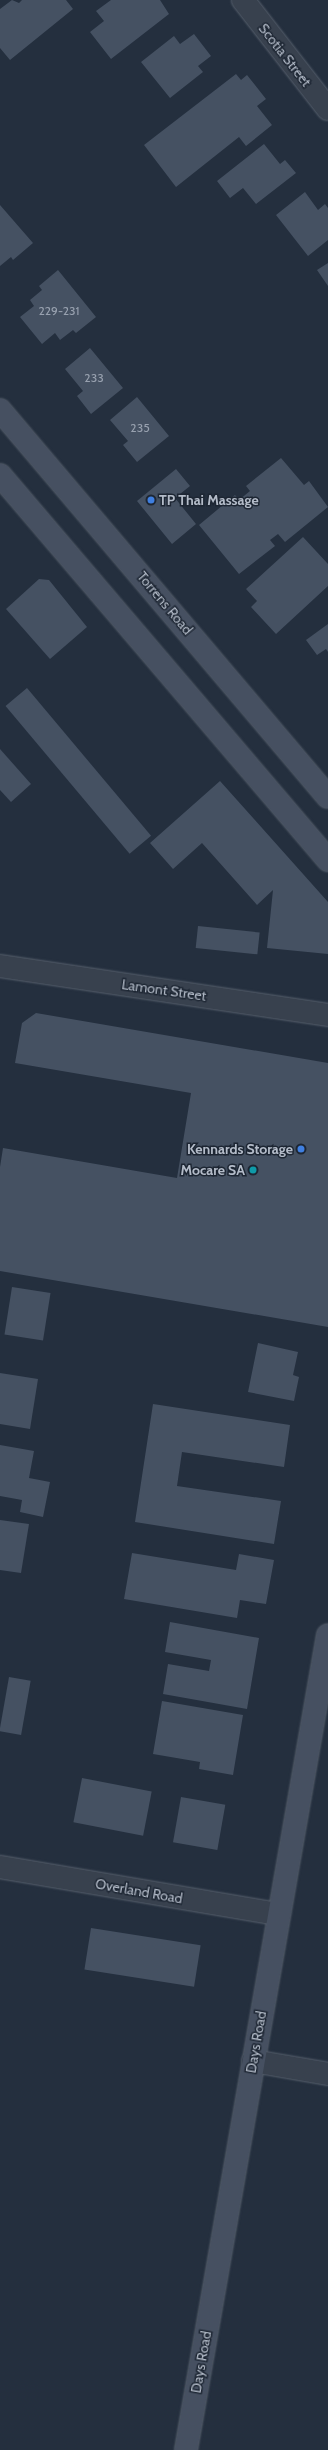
<!DOCTYPE html>
<html>
<head>
<meta charset="utf-8">
<style>
	body { margin:0 }
	#map { position:relative; width:328px; height:2450px; overflow:hidden; background:#242f3e; font-family:Cabin,sans-serif }
	div>[style] { position:absolute }
	.building>* { inset:0; background:#455162; transform-origin:0 0 }
	.roads { filter:drop-shadow(0 0 1px #565f6c) drop-shadow(0 0 1px #565f6c) }
	.street>* { height:22px; margin:-11px; padding:0 11px; transform-origin:11px; border-radius:11px; background:#38414e }
	.secondary>* { height:22px; margin:-11px; padding:0 11px; transform-origin:11px; border-radius:11px; background:#465061 }
	.dots>* { width:11px; height:11px; translate:-50% -50%; box-sizing:border-box; border:2px solid #1d2633; border-radius:50% }
	span { translate:-50% -50%; white-space:nowrap; text-align:center; line-height:1.15; -webkit-text-stroke:3px #1d2633; paint-order:stroke }
	.number-label { font-size:12px; color:#98a1af }
	.number-label span { -webkit-text-stroke-width:0 }
	.street-label { font-size:14px; color:#b4bcc9 }
	.poi-label { font-size:14px; color:#b4bcc9; font-weight:700 }
	.left { translate:0 -50%; text-align:left }
	.right { translate:-100% -50%; text-align:right }
</style>
</head>
<body>
<div id="map">
	<div class="building">
		<div style="clip-path:polygon(12px 0,19px 3px,22px 0,66px 0,73px 9px,10px 60px,0 48px,0 9px)"></div>
		<div style="clip-path:polygon(111px 0,160px 0,169px 14px,111px 59px,90px 32px,104px 21px,96px 11px)"></div>
		<div style="clip-path:polygon(194px 34px,211px 56px,198px 66px,203px 72px,170px 98px,141px 62px,174px 36px,180px 44px)"></div>
		<div style="clip-path:polygon(236px 74px,241px 80px,247px 75px,266px 99px,257px 106px,272px 125px,246px 146px,239px 137px,176px 187px,144px 145px)"></div>
		<div style="clip-path:polygon(264px 144px,280px 164px,285px 160px,296px 173px,256px 204px,243px 188px,230px 198px,217px 181px)"></div>
		<div style="clip-path:polygon(305px 192px,318px 210px,325px 204px,328px 208px,328px 240px,308px 256px,276px 215px)"></div>
		<div style="clip-path:polygon(0 205px,33px 243px,13px 260px,11px 257px,0 266px)"></div>
		<div style="clip-path:polygon(328px 263px,328px 286px,317px 270px)"></div>
		<div style="clip-path:polygon(58px 270px,96px 317px,76px 333px,73px 330px,60px 340px,55px 333px,42px 344px,20px 317px,34px 306px,30px 300px,42px 290px,39px 286px)"></div>
		<div style="clip-path:polygon(90px 348px,123px 388px,91px 414px,77px 396px,83px 391px,65px 369px)"></div>
		<div style="clip-path:polygon(137px 397px,169px 436px,137px 462px,123px 445px,128px 441px,110px 420px)"></div>
		<div style="clip-path:polygon(281px 458px,304px 485px,309px 481px,328px 507px,285px 542px,278px 534px,270px 540px,275px 546px,239px 574px,199px 525px,235px 495px,239px 500px,250px 491px,246px 486px)"></div>
		<div style="clip-path:polygon(176px 469px,190px 486px,175px 498px,196px 524px,172px 544px,137px 501px)"></div>
		<div style="clip-path:polygon(303px 537px,328px 564px,328px 586px,276px 634px,251px 607px,257px 601px,246px 589px)"></div>
		<div style="clip-path:polygon(39px 579px,49px 580px,87px 627px,50px 659px,6px 609px)"></div>
		<div style="clip-path:polygon(328px 624px,328px 652px,326px 649px,317px 655px,306px 640px)"></div>
		<div style="left:27px;top:688px;width:193px;height:28px;rotate:50deg"></div>
		<div style="clip-path:polygon(0 749px,31px 784px,11px 802px,0 790px)"></div>
		<div style="clip-path:polygon(220px 781px,328px 902px,328px 954px,267px 948px,273px 890px,257px 905px,202px 843px,173px 869px,150px 843px)"></div>
		<div style="left:198px;top:926px;width:62px;height:22px;rotate:6deg"></div>
		<div style="clip-path:polygon(36px 1013px,328px 1063px,328px 1327px,0 1271px,0 1167px,3px 1148px,177px 1178px,191px 1093px,15px 1063px,22px 1023px)"></div>
		<div style="left:12px;top:1287px;width:39px;height:48px;rotate:9deg"></div>
		<div style="clip-path:polygon(258px 1343px,298px 1352px,293px 1375px,299px 1377px,294px 1401px,248px 1392px)"></div>
		<div style="clip-path:polygon(0 1373px,38px 1379px,30px 1429px,0 1424px)"></div>
		<div style="clip-path:polygon(153px 1404px,290px 1425px,284px 1467px,182px 1452px,177px 1486px,281px 1501px,274px 1544px,135px 1522px)"></div>
		<div style="clip-path:polygon(0 1445px,34px 1451px,29px 1478px,50px 1482px,43px 1517px,20px 1512px,22px 1500px,0 1496px)"></div>
		<div style="clip-path:polygon(0 1520px,29px 1524px,21px 1573px,0 1570px)"></div>
		<div style="clip-path:polygon(132px 1553px,236px 1570px,239px 1554px,274px 1560px,266px 1604px,240px 1600px,237px 1618px,124px 1599px)"></div>
		<div style="clip-path:polygon(170px 1622px,259px 1638px,247px 1709px,163px 1694px,168px 1664px,209px 1671px,211px 1660px,165px 1652px)"></div>
		<div style="left:9px;top:1677px;width:22px;height:55px;rotate:10deg"></div>
		<div style="clip-path:polygon(162px 1701px,243px 1715px,233px 1775px,199px 1769px,200px 1762px,153px 1754px)"></div>
		<div style="left:82px;top:1778px;width:71px;height:45px;rotate:11deg"></div>
		<div style="left:181px;top:1797px;width:45px;height:46px;rotate:10deg"></div>
		<div style="left:91px;top:1928px;width:111px;height:42px;rotate:9deg"></div>
	</div>
	<div class="roads">
		<div class="street">
			<div style="left:243px;top:0;width:138px;rotate:52.1deg"></div>
			<div style="left:0;top:966px;width:332px;rotate:8.5deg"></div>
			<div style="left:0;top:1867px;width:283px;rotate:9.6deg"></div>
			<div style="left:253px;top:2061px;width:76px;rotate:9.8deg"></div>
		</div>
		<div class="secondary">
			<div style="left:0;top:410px;width:507px;rotate:49.72deg"></div>
			<div style="left:0;top:475px;width:506px;rotate:49.57deg"></div>
			<div style="left:186px;top:2450px;width:827px;rotate:-80.12deg"></div>
		</div>
	</div>
	<div class="dots">
		<div style="left:151px;top:500px;background:#3f7fe0"></div>
		<div style="left:301px;top:1149px;background:#3f7fe0"></div>
		<div style="left:253px;top:1170px;background:#0f9aa8"></div>
	</div>
	<div class="number-label">
		<span style="left:59px;top:311px">229-231</span>
		<span style="left:94px;top:378px">233</span>
		<span style="left:140px;top:428px">235</span>
	</div>
	<div class="street-label">
		<span style="left:285px;top:55px;rotate:52deg">Scotia Street</span>
		<span style="left:165px;top:603px;rotate:50deg">Torrens Road</span>
		<span style="left:164px;top:990px;rotate:8deg">Lamont Street</span>
		<span style="left:139px;top:1891px;rotate:10deg">Overland Road</span>
		<span style="left:256px;top:2042px;rotate:-80deg">Days Road</span>
		<span style="left:201px;top:2362px;rotate:-80deg">Days Road</span>
	</div>
	<div class="poi-label">
		<span class="left" style="left:159px;top:500px">TP Thai Massage</span>
		<span class="right" style="left:293px;top:1149px">Kennards Storage</span>
		<span class="right" style="left:245px;top:1170px">Mocare SA</span>
	</div>
</div>
</body>
</html>
